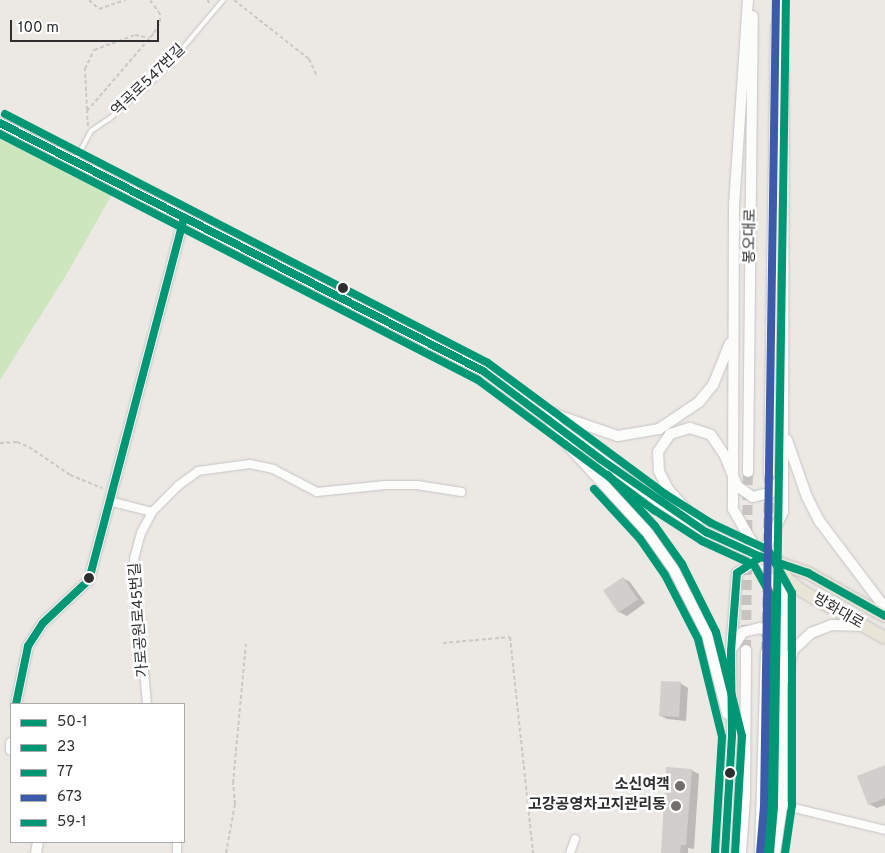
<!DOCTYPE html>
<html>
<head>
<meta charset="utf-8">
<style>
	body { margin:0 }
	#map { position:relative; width:885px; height:853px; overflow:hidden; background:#ece8e4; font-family:Overpass,"Noto Sans KR",sans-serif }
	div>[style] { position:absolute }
	.green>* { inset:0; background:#cee6be }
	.shadow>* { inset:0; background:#0003 }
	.building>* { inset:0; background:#d1cecb; transform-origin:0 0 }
	.tertiary-tunnel>* { height:10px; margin-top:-5px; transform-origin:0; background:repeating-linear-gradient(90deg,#c6c3c0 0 10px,transparent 0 15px) }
	.path>* { height:2px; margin-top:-1px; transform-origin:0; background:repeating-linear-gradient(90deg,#c9c9c8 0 4px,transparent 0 6.5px) }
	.roads { filter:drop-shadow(0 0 1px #c5c4c5) drop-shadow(0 0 1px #c5c4c5) }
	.service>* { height:4px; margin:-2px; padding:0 2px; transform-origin:2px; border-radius:2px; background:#fcfcfb }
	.minor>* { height:8px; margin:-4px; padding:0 4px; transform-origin:4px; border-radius:4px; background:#fcfcfb }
	.tertiary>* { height:10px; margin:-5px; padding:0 5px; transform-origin:5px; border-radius:5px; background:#fcfcfb }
	.primary>* { height:12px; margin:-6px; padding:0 6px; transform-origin:6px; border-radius:6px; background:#e8e4d6 }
	.bus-1>* { height:8px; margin:-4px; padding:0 4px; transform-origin:4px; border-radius:4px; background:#009775 }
	.bus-2>* { height:8px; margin:-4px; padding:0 4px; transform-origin:4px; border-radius:4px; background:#009775 }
	.bus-3>* { height:8px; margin:-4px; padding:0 4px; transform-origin:4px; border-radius:4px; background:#009775 }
	.bus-4>* { height:8px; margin:-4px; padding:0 4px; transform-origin:4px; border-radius:4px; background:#3d5bab }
	.bus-5>* { height:8px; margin:-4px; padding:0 4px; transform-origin:4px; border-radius:4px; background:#009775 }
	.dots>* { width:14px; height:14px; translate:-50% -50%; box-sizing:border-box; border:2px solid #fff; border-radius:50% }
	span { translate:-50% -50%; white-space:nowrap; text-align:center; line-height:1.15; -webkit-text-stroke:5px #fff; paint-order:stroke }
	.street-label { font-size:15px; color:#2e2e2e }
	.poi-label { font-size:15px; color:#2e2e2e; font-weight:700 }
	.right { translate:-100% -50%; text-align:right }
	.legend { position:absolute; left:10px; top:703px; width:175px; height:140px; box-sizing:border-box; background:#fff; border:1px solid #ababab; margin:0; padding:6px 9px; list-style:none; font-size:15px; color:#2e2e2e }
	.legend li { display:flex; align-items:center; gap:10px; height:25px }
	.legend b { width:25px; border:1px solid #ababab }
	.scale { position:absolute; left:10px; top:20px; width:149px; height:22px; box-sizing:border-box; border:2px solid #2e2e2e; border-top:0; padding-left:6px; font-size:15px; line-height:18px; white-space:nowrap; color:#2e2e2e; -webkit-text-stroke:4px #fff; paint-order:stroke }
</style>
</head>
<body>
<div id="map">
	<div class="green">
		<div style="clip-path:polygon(0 139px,112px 194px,68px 272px,0 380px)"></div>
	</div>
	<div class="shadow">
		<div style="clip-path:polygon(623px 578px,630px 582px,645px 603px,627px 616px,619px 612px)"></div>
		<div style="clip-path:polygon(680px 683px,688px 688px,686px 721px,667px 719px,659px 715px)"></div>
		<div style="clip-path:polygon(885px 766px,885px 805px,877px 808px,869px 804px)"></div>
		<div style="clip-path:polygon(691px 770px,699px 774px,694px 849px,688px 848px,688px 853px,661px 853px)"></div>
	</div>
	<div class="building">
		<div style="left:623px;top:577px;width:27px;height:24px;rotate:56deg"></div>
		<div style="left:661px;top:681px;width:20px;height:35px;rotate:3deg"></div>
		<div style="clip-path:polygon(885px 765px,885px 798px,868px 805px,857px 776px)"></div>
		<div style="clip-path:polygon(666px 767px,692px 769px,686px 845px,681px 845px,680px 853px,661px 853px)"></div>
	</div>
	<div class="tertiary-tunnel">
		<div style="left:768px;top:543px;width:69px;rotate:-89.2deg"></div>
		<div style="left:746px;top:650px;width:178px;rotate:-89.4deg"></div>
		<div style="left:766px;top:652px;width:87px;rotate:-88.7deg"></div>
	</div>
	<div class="path">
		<div style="left:89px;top:0;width:13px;rotate:42deg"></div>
		<div style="left:99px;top:9px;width:28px;rotate:-19deg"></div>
		<div style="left:207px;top:0;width:6px;rotate:45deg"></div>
		<div style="left:234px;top:0;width:95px;rotate:38.2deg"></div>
		<div style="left:309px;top:59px;width:19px;rotate:65deg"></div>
		<div style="left:87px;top:110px;width:41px;rotate:-92.8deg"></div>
		<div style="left:85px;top:69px;width:21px;rotate:-65deg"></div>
		<div style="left:94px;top:50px;width:44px;rotate:-20.1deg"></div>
		<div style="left:135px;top:35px;width:15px;rotate:11deg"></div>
		<div style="left:88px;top:126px;width:15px;rotate:-94deg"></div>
		<div style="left:87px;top:111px;width:103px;rotate:-49.3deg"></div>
		<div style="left:154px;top:33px;width:13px;rotate:-61deg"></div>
		<div style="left:160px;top:22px;width:8px;rotate:-90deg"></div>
		<div style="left:160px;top:14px;width:17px;rotate:-126deg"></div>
		<div style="left:0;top:443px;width:17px;rotate:-3deg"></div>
		<div style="left:17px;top:442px;width:13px;rotate:23deg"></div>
		<div style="left:29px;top:447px;width:50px;rotate:34.3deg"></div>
		<div style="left:70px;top:475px;width:35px;rotate:22deg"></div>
		<div style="left:443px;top:643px;width:67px;rotate:-5.1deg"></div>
		<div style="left:510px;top:637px;width:217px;rotate:83.9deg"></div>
		<div style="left:226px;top:853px;width:50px;rotate:-79.6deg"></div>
		<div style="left:235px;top:804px;width:21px;rotate:-95deg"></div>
		<div style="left:233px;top:783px;width:140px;rotate:-84.7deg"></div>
	</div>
	<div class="roads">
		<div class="service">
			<div style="left:75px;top:161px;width:34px;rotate:-62deg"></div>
			<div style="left:91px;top:131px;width:22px;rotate:-34deg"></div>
			<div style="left:109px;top:119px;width:69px;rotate:-40.9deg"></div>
			<div style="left:161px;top:74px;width:97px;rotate:-50deg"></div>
		</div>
		<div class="minor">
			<div style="left:109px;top:501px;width:44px;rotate:14.3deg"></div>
			<div style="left:147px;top:704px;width:146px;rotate:-95.1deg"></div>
			<div style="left:134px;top:559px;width:27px;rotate:-75deg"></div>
			<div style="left:141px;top:533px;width:24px;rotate:-62deg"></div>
			<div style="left:152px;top:512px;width:38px;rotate:-45deg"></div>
			<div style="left:179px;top:485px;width:24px;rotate:-36deg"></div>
			<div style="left:198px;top:471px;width:52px;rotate:-7.7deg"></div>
			<div style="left:250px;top:464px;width:24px;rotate:12deg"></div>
			<div style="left:273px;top:469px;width:50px;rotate:27.6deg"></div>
			<div style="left:317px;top:492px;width:69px;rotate:-5.8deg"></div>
			<div style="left:386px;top:485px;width:31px"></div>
			<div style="left:417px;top:485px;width:45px;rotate:9deg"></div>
			<div style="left:782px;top:805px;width:106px;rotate:13.6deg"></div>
			<div style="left:177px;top:853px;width:11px;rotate:-90deg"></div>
			<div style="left:570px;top:853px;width:15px;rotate:-70deg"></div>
		</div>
		<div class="tertiary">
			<div style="left:748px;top:0;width:204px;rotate:93.9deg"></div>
			<div style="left:734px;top:204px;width:305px;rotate:90.2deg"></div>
			<div style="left:733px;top:509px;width:98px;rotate:60deg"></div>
			<div style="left:782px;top:594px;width:211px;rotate:90deg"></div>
			<div style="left:782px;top:805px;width:49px;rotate:98.3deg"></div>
			<div style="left:0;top:123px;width:543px;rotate:27.18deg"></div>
			<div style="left:483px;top:371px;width:219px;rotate:36.7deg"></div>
			<div style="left:659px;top:502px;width:56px;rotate:32.6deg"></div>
			<div style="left:706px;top:532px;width:60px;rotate:24.4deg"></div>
			<div style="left:542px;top:410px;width:80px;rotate:18.9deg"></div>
			<div style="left:618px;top:436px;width:42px;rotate:-9.7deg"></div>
			<div style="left:659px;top:429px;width:48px;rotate:-34deg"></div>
			<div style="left:699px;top:402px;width:22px;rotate:-51deg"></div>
			<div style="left:713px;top:385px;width:45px;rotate:-68deg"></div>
			<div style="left:551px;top:427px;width:144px;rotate:47.5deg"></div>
			<div style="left:648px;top:533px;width:45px;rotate:54.9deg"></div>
			<div style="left:674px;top:570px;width:73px;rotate:63.1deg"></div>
			<div style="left:707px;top:635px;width:81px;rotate:75.6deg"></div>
			<div style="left:787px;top:440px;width:60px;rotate:70.7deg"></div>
			<div style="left:807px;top:497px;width:28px;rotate:63deg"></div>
			<div style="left:820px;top:522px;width:108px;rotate:52.9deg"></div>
			<div style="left:748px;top:472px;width:456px;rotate:-89.4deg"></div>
			<div style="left:769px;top:474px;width:447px;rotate:-89.1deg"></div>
			<div style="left:697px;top:522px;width:44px;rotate:-131.3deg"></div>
			<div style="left:668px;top:489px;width:20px;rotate:-117deg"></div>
			<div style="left:659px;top:471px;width:19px;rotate:-93deg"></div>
			<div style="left:658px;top:452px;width:22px;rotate:-56deg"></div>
			<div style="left:670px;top:434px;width:21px;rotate:-17deg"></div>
			<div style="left:690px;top:428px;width:22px;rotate:18deg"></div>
			<div style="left:711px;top:435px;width:25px;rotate:56deg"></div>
			<div style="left:725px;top:456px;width:32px;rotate:68deg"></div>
			<div style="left:737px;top:486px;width:19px;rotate:35deg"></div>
			<div style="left:753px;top:497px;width:20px;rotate:-15deg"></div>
			<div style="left:772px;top:492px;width:19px;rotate:-58deg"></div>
			<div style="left:733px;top:647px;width:18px;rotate:-56deg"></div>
			<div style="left:743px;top:632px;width:17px;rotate:-13deg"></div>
			<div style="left:760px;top:628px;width:10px;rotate:17deg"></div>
			<div style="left:770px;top:631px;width:21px;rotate:59deg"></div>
			<div style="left:786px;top:678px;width:29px;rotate:-76deg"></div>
			<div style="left:793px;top:650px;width:25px;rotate:-43deg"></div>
			<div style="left:811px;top:633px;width:22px;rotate:-21deg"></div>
			<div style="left:832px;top:625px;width:29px;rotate:2deg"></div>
			<div style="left:16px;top:704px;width:59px;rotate:-78.3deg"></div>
			<div style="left:28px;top:646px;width:27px;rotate:-57deg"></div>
			<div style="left:43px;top:623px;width:63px;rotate:-43.1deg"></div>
			<div style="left:89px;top:580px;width:375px;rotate:-75.3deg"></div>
			<div style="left:11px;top:743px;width:7px;rotate:90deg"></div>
			<div style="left:36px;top:853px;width:11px;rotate:-80deg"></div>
			<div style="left:725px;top:853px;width:117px;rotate:-86.6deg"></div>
			<div style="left:732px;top:736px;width:85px;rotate:-90.7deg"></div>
			<div style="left:731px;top:651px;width:78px;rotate:-85.6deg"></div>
			<div style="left:737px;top:573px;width:29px;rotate:-34deg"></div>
			<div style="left:761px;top:557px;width:50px;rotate:-63.9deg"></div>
			<div style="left:783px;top:512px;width:419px;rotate:-89.9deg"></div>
			<div style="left:784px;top:93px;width:93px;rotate:-91.8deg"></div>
			<div style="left:741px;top:853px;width:55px;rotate:-85.8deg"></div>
			<div style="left:745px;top:798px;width:148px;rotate:-89.6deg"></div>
			<div style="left:760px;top:853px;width:201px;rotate:-88.3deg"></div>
		</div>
		<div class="primary">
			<div style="left:761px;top:557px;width:53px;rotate:39.7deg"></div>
			<div style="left:802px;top:591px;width:95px;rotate:29.5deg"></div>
			<div style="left:768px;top:559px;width:42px;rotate:19.3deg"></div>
			<div style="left:808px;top:573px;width:88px;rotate:29.2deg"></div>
		</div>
	</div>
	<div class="bus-1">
		<div style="left:0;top:123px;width:543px;rotate:27.18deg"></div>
		<div style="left:483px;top:371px;width:146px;rotate:36.9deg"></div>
		<div style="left:600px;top:459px;width:129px;rotate:34.6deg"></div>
		<div style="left:706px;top:532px;width:60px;rotate:24.4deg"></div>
		<div style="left:761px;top:557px;width:50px;rotate:18.8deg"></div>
		<div style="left:808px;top:573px;width:88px;rotate:29.2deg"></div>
		<div style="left:16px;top:704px;width:59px;rotate:-78.3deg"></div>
		<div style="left:28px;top:646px;width:27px;rotate:-57deg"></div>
		<div style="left:43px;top:623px;width:63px;rotate:-43.1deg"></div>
		<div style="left:89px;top:580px;width:375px;rotate:-75.3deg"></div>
		<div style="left:725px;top:853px;width:117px;rotate:-86.6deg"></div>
		<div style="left:732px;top:736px;width:85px;rotate:-90.7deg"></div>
		<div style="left:731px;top:651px;width:78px;rotate:-85.6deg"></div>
		<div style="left:737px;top:573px;width:29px;rotate:-34deg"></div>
	</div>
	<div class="bus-2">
		<div style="left:0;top:134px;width:538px;rotate:27.23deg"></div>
		<div style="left:478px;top:380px;width:219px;rotate:36.5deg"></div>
		<div style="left:654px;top:510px;width:57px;rotate:32.9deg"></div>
		<div style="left:702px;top:541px;width:57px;rotate:24.8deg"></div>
		<div style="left:754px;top:565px;width:37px;rotate:61deg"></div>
		<div style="left:772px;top:597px;width:207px;rotate:90deg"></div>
		<div style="left:772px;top:804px;width:49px;rotate:98.3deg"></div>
		<div style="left:594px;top:489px;width:68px;rotate:47.4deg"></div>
		<div style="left:640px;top:539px;width:44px;rotate:55.2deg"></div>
		<div style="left:665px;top:575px;width:72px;rotate:62.7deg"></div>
		<div style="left:698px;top:639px;width:101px;rotate:76.2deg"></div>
		<div style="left:722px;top:737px;width:115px;rotate:93.5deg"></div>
	</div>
	<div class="bus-3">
		<div style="left:5px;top:114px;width:543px;rotate:27.27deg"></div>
		<div style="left:488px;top:363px;width:220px;rotate:36.5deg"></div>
		<div style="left:665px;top:494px;width:54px;rotate:32.2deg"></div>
		<div style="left:711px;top:523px;width:63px;rotate:25.3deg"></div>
		<div style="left:768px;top:550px;width:49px;rotate:60.8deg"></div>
		<div style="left:792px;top:593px;width:212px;rotate:90deg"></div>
		<div style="left:792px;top:805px;width:49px;rotate:98.3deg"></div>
		<div style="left:608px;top:475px;width:69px;rotate:47.3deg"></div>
		<div style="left:655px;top:526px;width:47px;rotate:54.6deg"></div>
		<div style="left:682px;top:564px;width:76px;rotate:63.4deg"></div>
		<div style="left:716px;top:632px;width:107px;rotate:76deg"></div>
		<div style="left:742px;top:736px;width:117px;rotate:93.4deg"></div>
	</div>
	<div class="bus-4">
		<div style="left:760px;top:853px;width:47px;rotate:-85.1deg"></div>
		<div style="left:764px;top:806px;width:806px;rotate:-89.15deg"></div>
	</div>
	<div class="bus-5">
		<div style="left:770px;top:853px;width:47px;rotate:-85.1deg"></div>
		<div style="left:774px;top:806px;width:806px;rotate:-89.15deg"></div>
	</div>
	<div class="dots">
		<div style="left:343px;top:288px;background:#2e2e2e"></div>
		<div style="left:89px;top:578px;background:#2e2e2e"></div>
		<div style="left:730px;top:773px;background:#2e2e2e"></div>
		<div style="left:680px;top:786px;background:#706f6e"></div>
		<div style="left:676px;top:806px;background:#706f6e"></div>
	</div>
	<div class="street-label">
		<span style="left:149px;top:81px;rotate:-44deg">역곡로547번길</span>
		<span style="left:751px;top:236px;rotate:-89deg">봉오대로</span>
		<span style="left:838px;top:612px;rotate:30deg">방화대로</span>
		<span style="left:140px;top:620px;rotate:-94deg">가로공원로45번길</span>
	</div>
	<div class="poi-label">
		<span class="right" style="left:670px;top:786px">소신여객</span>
		<span class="right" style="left:666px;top:806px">고강공영차고지관리동</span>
	</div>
	<ul class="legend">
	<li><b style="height:6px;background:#009775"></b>50-1</li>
	<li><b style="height:6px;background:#009775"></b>23</li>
	<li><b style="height:6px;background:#009775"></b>77</li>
	<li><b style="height:6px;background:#3d5bab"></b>673</li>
	<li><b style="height:6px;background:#009775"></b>59-1</li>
	</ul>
	<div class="scale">100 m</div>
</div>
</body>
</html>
